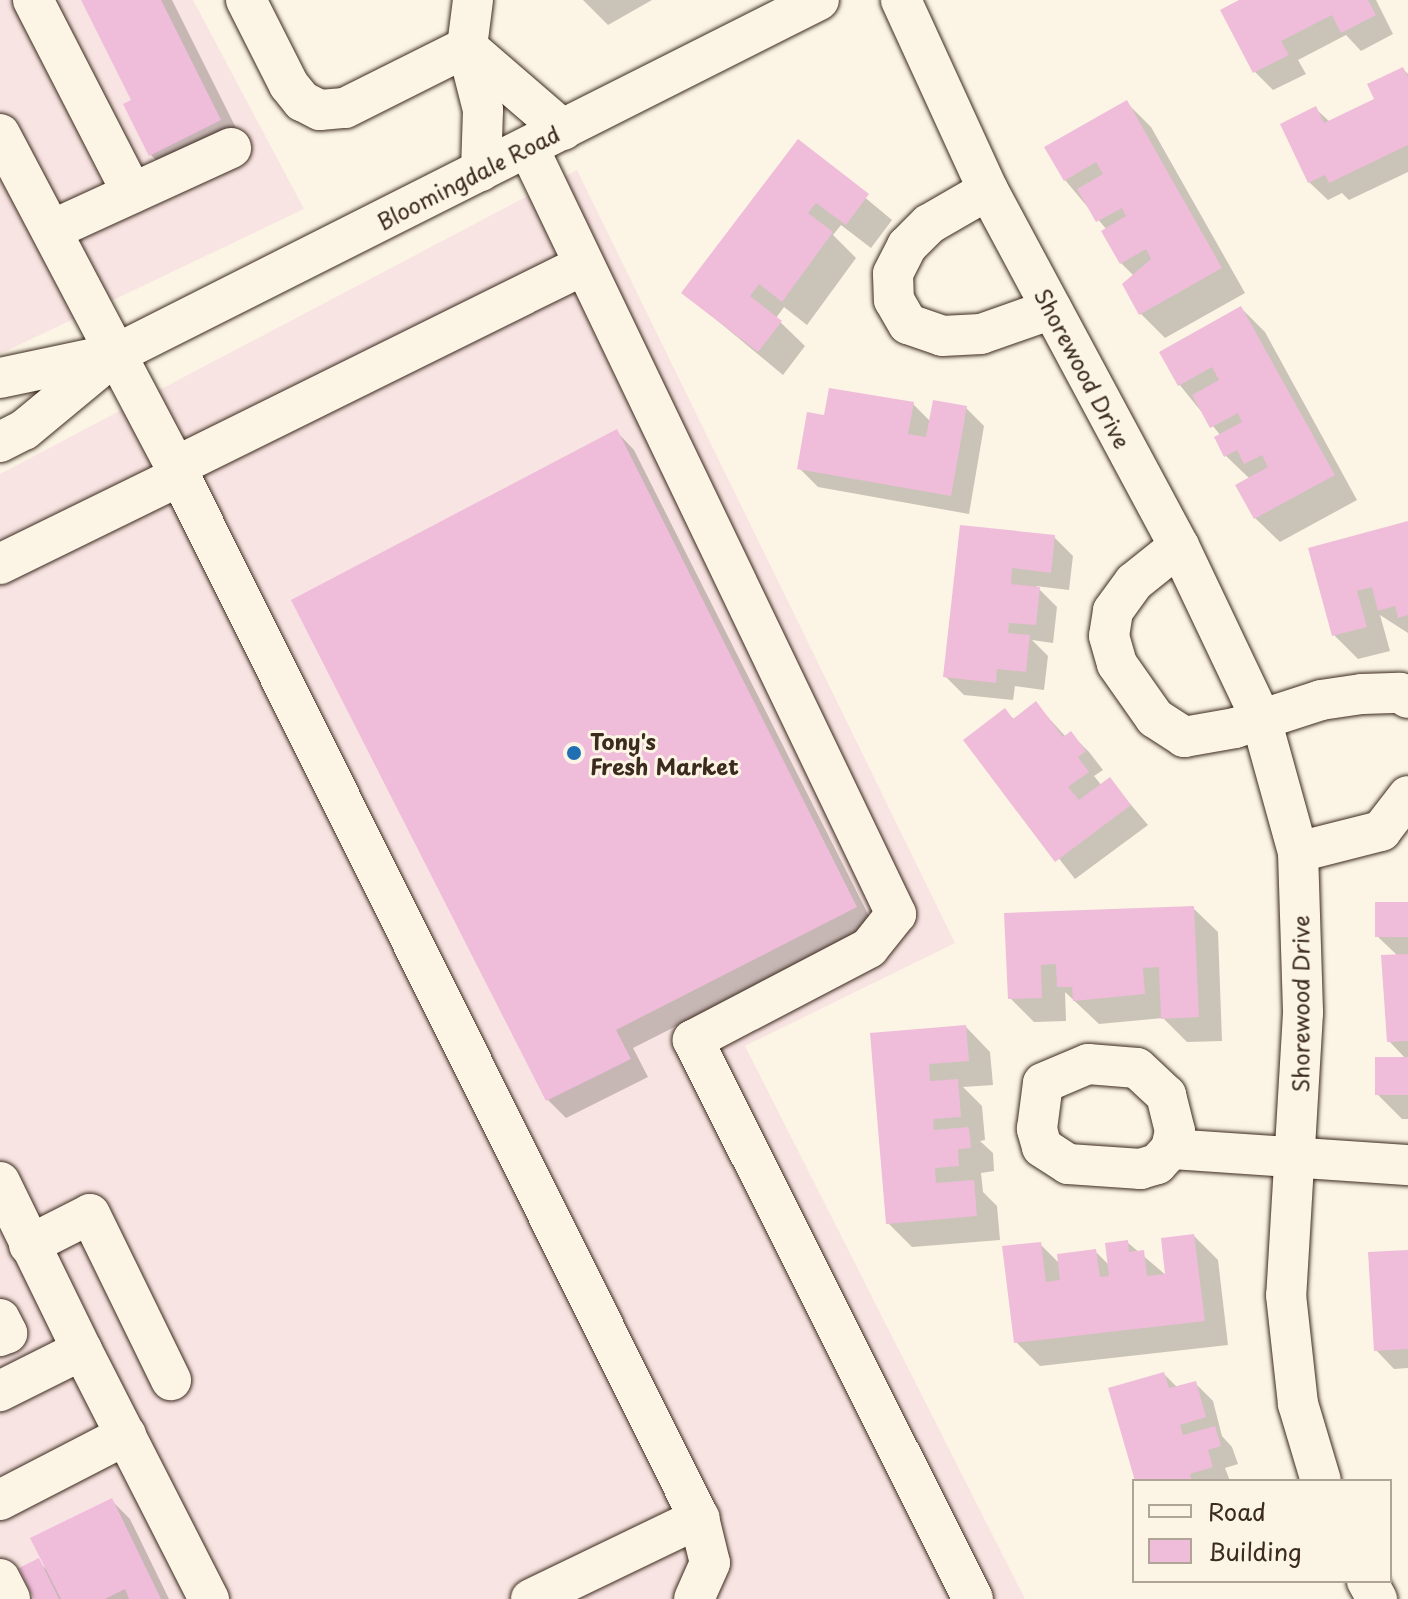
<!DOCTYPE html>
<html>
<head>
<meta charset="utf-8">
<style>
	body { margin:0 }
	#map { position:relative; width:1408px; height:1599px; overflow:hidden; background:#fcf5e5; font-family:"Playpen Sans",sans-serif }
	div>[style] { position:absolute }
	.built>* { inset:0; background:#f8e4e2 }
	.shadow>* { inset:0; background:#0003 }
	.building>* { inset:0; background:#efbcda; transform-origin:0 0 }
	.roads { filter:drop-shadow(0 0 2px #3b2a1e) drop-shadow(0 0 2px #3b2a1e) }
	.minor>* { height:40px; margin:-20px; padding:0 20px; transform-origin:20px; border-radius:20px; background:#fcf5e5 }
	.dots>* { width:22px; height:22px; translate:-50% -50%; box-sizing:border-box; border:4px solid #fcf5e5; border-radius:50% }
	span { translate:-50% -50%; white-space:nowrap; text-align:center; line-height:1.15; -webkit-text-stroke:6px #fcf5e5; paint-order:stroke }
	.street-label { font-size:22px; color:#3b2a1e }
	.poi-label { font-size:22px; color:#3b2a1e; font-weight:700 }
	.left { translate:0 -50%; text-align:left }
	.legend { position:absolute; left:1132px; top:1479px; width:260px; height:104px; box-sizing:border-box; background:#fcf5e5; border:2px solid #afa495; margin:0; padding:10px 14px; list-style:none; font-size:24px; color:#3b2a1e }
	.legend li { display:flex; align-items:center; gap:16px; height:40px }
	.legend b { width:40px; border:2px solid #afa495 }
</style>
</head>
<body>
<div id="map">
	<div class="built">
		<div style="clip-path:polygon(0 0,193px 0,304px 209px,0 354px)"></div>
		<div style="clip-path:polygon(577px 170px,955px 943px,745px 1046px,1025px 1599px,0 1599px,0 474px)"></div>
	</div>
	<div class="shadow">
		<div style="clip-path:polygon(84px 0,172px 0,244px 144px,175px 179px,151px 155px,134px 101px)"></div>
		<div style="clip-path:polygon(583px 0,652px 0,608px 25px)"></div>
		<div style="clip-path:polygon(1244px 0,1376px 0,1393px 34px,1361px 51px,1346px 35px,1298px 60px,1306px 74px,1273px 90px,1255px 72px,1223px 11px)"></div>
		<div style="clip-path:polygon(1403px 69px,1408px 74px,1408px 172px,1349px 200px,1342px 193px,1328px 200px,1309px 182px,1316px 109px,1330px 122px,1377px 100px)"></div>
		<div style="clip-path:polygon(1127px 103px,1151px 127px,1245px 293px,1165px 338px,1141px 314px,1134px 276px,1121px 263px,1107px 230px,1065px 180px)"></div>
		<div style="clip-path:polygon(798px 142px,892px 220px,871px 248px,841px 225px,833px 235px,856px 258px,807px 325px,784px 307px,776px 318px,805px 346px,783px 375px,684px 293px)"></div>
		<div style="clip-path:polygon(1241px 308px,1265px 332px,1357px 500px,1280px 542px,1255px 518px,1250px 479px,1226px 456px,1221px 436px,1179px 384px)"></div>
		<div style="clip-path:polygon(913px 404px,931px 422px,966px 408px,984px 426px,969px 514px,818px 487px,799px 468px,825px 417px)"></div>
		<div style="clip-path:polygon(616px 431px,634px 450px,874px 926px,633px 1048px,648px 1077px,566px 1118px,548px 1100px)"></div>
		<div style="clip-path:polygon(1408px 523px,1408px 633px,1380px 615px,1390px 651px,1358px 659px,1334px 635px,1310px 549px)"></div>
		<div style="clip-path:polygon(962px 527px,1054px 537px,1073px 556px,1069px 590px,1036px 586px,1057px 607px,1053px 643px,1032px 640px,1048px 656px,1044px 690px,1015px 686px,1013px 700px,964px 695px,945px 676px)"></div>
		<div style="clip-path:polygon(1036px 704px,1066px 737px,1070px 733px,1089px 752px,1103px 770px,1094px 776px,1102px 786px,1110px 780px,1148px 825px,1075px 879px,966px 740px,1005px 711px,1015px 720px)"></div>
		<div style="clip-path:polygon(1408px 904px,1408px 1119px,1402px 1119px,1378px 1095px,1406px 1059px,1389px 1041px,1398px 956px,1378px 937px)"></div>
		<div style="clip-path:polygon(1193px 908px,1218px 932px,1222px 1041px,1187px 1042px,1163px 1018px,1099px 1024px,1065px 992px,1066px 1021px,1034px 1022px,1010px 998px,1006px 915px)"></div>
		<div style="clip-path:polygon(966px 1027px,990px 1052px,993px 1085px,963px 1087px,982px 1106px,985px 1140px,980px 1141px,993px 1153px,994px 1171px,981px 1173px,983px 1192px,997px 1206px,1000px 1240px,912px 1247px,888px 1223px,872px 1035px)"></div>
		<div style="clip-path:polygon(1194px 1236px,1218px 1260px,1228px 1345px,1040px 1366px,1016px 1342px,1040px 1244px,1060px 1264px,1095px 1251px,1110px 1266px,1127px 1242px,1167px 1276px)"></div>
		<div style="clip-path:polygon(1408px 1252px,1408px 1368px,1394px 1369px,1376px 1350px)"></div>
		<div style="clip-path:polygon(1164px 1374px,1178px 1388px,1195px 1383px,1213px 1401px,1222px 1436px,1232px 1447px,1238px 1464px,1225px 1468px,1230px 1481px,1137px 1481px)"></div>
		<div style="clip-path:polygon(111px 1500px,130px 1519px,169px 1599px,36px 1599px,38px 1561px,48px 1571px)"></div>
	</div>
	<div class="building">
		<div style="clip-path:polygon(81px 0,161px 0,221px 120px,149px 156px,123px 104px,131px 100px)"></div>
		<div style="clip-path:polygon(1239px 0,1368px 0,1376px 15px,1341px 33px,1332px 15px,1281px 41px,1289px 55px,1253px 73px,1220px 10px)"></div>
		<div style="clip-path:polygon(1403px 67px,1408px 77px,1408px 145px,1329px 183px,1325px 175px,1308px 183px,1280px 124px,1316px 106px,1324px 123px,1374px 99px,1367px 84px)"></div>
		<div style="clip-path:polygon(1127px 100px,1222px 268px,1139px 315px,1122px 284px,1151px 259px,1146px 249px,1120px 264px,1101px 231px,1126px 216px,1122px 208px,1096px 222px,1077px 189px,1103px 174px,1096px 162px,1064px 181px,1044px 147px)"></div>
		<div style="clip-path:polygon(798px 139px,869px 194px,846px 225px,816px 203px,808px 213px,833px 232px,782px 302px,759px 284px,750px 296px,782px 321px,758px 352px,681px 293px)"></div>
		<div style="clip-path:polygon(1241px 306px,1335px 475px,1254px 519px,1235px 485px,1268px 467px,1262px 455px,1244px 464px,1237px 450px,1224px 457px,1214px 437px,1242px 422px,1238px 413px,1210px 428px,1192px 395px,1219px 380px,1212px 367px,1178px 386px,1159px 352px)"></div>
		<div style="clip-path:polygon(829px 388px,914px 402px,908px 434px,926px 437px,933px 400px,967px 406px,951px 496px,797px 469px,807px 412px,824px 415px)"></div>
		<div style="clip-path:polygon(617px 429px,857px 907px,616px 1030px,631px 1059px,546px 1101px,291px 600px)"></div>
		<div style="clip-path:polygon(1408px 521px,1408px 615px,1398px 618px,1395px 606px,1378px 611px,1372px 587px,1357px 591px,1367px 627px,1332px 636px,1308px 548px)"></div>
		<div style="clip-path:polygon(960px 525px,1055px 535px,1051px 573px,1012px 568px,1011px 584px,1040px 587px,1036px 625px,1009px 623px,1008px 633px,1030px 635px,1026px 672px,997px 669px,996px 683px,943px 677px)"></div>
		<div style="clip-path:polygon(1036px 701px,1063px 737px,1071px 731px,1086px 751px,1078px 757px,1089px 772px,1068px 787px,1079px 800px,1110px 777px,1131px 805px,1055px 862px,963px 740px,1005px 708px,1013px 719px)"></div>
		<div style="left:1408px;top:902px;width:35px;height:33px;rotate:90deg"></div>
		<div style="clip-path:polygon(1194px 906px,1199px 1017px,1161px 1019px,1159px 967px,1143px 968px,1145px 994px,1073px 1001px,1072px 987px,1057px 987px,1056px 964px,1041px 965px,1042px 998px,1008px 999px,1004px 913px)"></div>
		<div style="clip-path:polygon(1408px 954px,1408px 1041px,1387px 1042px,1381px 955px)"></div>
		<div style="clip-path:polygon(966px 1025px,969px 1061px,929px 1064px,930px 1081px,958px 1079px,961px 1117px,933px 1119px,934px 1130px,969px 1127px,971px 1148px,958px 1149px,959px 1166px,935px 1168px,936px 1183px,974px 1180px,977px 1216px,886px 1224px,870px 1033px)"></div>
		<div style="left:1408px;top:1057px;width:38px;height:33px;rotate:90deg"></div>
		<div style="clip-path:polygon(1194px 1234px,1205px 1321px,1014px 1343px,1002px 1246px,1041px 1242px,1046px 1282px,1060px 1280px,1057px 1254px,1096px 1249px,1100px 1277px,1109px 1276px,1105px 1243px,1128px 1240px,1129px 1252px,1144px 1250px,1147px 1276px,1165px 1274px,1161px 1238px)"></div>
		<div style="clip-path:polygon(1408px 1250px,1408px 1349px,1374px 1351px,1368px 1252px)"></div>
		<div style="clip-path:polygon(1164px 1372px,1169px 1388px,1196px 1381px,1206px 1417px,1180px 1425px,1183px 1435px,1215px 1426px,1221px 1446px,1208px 1450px,1213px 1467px,1190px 1474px,1192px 1481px,1135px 1481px,1108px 1388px)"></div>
		<div style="clip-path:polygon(112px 1498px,161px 1599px,129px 1599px,125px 1589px,105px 1599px,61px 1599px,30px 1538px)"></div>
		<div style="clip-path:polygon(39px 1558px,59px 1599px,34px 1599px,19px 1568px)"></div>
	</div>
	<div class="roads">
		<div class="minor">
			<div style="left:33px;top:0;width:217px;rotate:62.8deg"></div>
			<div style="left:246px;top:0;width:95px;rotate:63.2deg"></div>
			<div style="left:289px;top:85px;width:21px;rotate:51deg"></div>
			<div style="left:302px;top:101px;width:20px;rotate:27deg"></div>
			<div style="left:320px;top:110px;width:25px;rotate:-5deg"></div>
			<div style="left:345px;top:108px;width:136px;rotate:-26.6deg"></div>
			<div style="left:473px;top:0;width:47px;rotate:97.3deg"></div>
			<div style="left:467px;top:47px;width:65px;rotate:75.7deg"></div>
			<div style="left:483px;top:110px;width:61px;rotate:91.9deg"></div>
			<div style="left:901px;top:0;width:209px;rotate:65.4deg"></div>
			<div style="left:988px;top:190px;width:404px;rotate:61.8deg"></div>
			<div style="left:1179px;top:546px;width:191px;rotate:64.6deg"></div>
			<div style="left:1261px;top:719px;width:138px;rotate:74.5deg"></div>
			<div style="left:1298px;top:852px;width:161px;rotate:88.2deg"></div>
			<div style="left:1303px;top:1013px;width:283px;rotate:93.4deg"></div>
			<div style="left:1286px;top:1295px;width:110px;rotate:83.7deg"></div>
			<div style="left:1298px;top:1404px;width:80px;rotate:73.4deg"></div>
			<div style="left:467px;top:47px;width:127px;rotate:40.8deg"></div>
			<div style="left:0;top:134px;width:386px;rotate:62.2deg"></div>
			<div style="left:180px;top:476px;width:1164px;rotate:63.52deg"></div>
			<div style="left:699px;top:1518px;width:46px;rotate:76.3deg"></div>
			<div style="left:710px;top:1563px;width:39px;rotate:114deg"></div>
			<div style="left:528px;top:147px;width:851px;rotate:64.37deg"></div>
			<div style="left:896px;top:914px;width:43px;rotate:128.5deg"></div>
			<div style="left:869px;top:948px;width:199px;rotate:152.4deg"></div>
			<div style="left:693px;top:1040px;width:625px;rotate:63.39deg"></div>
			<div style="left:988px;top:190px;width:68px;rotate:150deg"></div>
			<div style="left:929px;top:224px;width:31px;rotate:135deg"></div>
			<div style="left:907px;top:246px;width:31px;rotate:117deg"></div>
			<div style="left:893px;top:274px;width:26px;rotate:88deg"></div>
			<div style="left:894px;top:300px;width:28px;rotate:60deg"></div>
			<div style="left:908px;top:324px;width:36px;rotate:19deg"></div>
			<div style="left:942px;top:336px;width:39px;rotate:-3deg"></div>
			<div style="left:981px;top:334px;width:75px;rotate:-19.4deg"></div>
			<div style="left:52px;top:230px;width:197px;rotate:-24.6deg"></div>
			<div style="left:0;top:378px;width:111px;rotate:-11.9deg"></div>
			<div style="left:0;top:442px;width:27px;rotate:-27deg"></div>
			<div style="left:24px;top:430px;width:119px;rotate:-39.6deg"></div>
			<div style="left:116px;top:354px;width:787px;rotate:-26.73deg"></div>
			<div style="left:175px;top:467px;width:456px;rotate:-26.3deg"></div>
			<div style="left:1179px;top:546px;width:58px;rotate:141.3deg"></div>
			<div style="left:1134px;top:582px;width:36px;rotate:126deg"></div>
			<div style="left:1113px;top:611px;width:25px;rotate:99deg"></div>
			<div style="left:1109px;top:636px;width:29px;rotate:74deg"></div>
			<div style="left:1117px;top:664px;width:66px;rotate:54.9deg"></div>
			<div style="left:1155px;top:718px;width:35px;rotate:33deg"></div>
			<div style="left:1184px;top:737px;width:52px;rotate:-10deg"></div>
			<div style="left:1235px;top:728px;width:90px;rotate:-18deg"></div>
			<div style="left:1321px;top:700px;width:41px;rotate:-8.3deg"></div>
			<div style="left:1362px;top:694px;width:38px;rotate:-2deg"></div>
			<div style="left:1400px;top:693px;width:9px;rotate:32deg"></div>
			<div style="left:0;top:564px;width:200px;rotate:-26.1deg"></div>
			<div style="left:1298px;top:852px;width:86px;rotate:-14.2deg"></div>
			<div style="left:1381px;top:831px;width:44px;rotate:-52.4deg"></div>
			<div style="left:1088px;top:1064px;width:49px;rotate:4.7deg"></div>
			<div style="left:1137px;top:1068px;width:40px;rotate:43deg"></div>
			<div style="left:1166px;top:1095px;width:37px;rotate:76deg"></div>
			<div style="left:1175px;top:1131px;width:18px;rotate:103deg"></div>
			<div style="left:1171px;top:1149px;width:21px;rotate:133deg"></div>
			<div style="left:1157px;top:1164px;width:17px;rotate:163deg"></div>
			<div style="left:1141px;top:1169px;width:73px;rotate:-176.1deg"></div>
			<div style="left:1068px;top:1164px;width:31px;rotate:-147deg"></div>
			<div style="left:1042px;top:1147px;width:19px;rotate:-106deg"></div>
			<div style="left:1037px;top:1129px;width:46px;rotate:-82.6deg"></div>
			<div style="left:1043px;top:1083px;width:49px;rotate:-22.9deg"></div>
			<div style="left:1171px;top:1149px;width:238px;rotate:3.9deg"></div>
			<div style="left:0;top:1182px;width:187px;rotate:64deg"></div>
			<div style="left:82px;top:1350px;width:92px;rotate:153.4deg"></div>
			<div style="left:29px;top:1245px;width:68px;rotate:-26.9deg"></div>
			<div style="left:90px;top:1214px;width:185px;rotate:64deg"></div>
			<div style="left:0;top:1319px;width:16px;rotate:63deg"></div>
			<div style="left:7px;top:1333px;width:8px;rotate:157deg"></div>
			<div style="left:82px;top:1350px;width:280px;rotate:63deg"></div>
			<div style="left:0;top:1500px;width:142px;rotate:-27.3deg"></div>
			<div style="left:0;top:1579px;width:22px;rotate:63deg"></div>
			<div style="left:1367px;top:1581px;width:21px;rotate:61deg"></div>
			<div style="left:531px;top:1599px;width:187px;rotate:-25.7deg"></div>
		</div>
	</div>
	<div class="dots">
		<div style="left:574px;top:753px;background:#1f6fb2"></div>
	</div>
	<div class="street-label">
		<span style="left:468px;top:177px;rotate:-27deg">Bloomingdale Road</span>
		<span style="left:1083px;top:368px;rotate:62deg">Shorewood Drive</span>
		<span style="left:1300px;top:1004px;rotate:-90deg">Shorewood Drive</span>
	</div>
	<div class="poi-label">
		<span class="left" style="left:590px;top:753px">Tony's<br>Fresh Market</span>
	</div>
	<ul class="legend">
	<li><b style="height:10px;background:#fcf5e5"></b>Road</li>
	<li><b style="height:22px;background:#efbcda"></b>Building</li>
	</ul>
</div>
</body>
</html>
